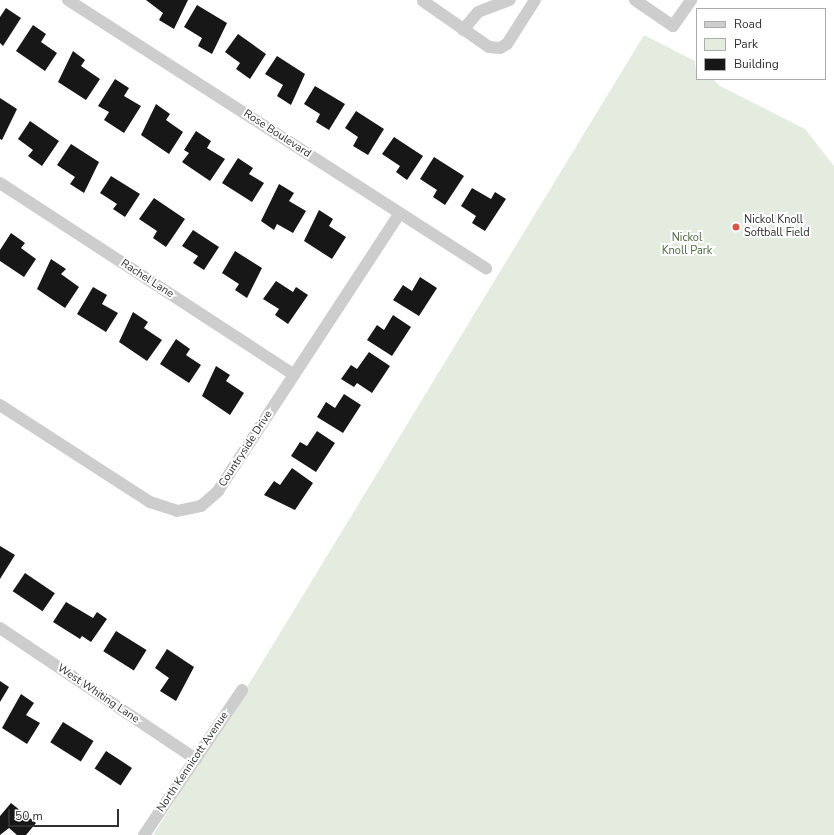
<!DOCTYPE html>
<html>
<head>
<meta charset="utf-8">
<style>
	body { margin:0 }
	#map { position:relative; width:834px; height:835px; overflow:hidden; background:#fff; font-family:"Nunito Sans",sans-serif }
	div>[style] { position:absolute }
	.green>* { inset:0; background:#e4ece0 }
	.building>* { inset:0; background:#171717; transform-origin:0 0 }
	.street>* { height:12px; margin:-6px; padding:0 6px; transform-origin:6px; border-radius:6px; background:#cdcdcd }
	.dots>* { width:11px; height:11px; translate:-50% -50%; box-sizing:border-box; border:2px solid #fff; border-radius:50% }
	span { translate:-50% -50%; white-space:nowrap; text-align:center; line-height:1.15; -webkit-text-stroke:4px #fff; paint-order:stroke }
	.street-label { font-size:11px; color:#303030 }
	.poi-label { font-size:11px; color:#303030 }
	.left { translate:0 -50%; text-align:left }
	.park-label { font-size:11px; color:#4b6841 }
	.legend { position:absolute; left:696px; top:8px; width:130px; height:72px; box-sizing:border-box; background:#fff; border:1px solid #acacac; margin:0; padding:5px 7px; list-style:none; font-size:12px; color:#303030 }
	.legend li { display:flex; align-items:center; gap:8px; height:20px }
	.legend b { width:20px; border:1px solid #acacac }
	.scale { position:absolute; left:8px; top:809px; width:111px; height:18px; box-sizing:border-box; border:2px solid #303030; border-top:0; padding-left:5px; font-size:12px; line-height:14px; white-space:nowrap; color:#303030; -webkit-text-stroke:3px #fff; paint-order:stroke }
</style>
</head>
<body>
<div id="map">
	<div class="green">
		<div style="clip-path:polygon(644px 35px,695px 61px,697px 79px,713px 79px,720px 86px,805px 129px,834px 166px,834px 835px,153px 835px,249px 684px)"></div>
	</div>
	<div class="building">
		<div style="clip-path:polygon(146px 0,188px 0,174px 29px,159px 20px,163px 13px)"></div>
		<div style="clip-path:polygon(197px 5px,227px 23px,212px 54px,198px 46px,202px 38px,184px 27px)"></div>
		<div style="clip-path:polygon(6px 8px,21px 18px,3px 46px,0 43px,0 17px)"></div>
		<div style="clip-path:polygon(33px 25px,46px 34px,41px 42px,57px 53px,45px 71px,16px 51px)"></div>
		<div style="clip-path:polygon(238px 34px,266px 54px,250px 79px,236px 69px,240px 63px,225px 52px)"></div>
		<div style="clip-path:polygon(73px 51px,85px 60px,81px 66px,100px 79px,86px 100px,58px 82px)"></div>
		<div style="clip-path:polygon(277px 56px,305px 74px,291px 105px,277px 96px,283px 85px,265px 74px)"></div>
		<div style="clip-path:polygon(115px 79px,129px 88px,124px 96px,141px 106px,124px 133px,104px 120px,109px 112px,98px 106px)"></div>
		<div style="clip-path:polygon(315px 86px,345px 104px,329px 130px,316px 122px,320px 114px,304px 104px)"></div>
		<div style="clip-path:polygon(0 98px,17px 109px,2px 140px,0 139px)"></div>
		<div style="clip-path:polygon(156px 104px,170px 114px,166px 120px,183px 132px,169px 154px,141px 135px)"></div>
		<div style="clip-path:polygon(356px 111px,384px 129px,368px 155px,353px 146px,358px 137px,345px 128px)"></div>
		<div style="clip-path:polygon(30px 121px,59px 141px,42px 166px,28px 156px,33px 150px,18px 139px)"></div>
		<div style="clip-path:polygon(196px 131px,211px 141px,207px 148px,225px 159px,210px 181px,182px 162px,189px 153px,184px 150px)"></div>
		<div style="clip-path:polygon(394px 137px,423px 156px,407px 180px,396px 172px,400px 166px,382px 154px)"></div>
		<div style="clip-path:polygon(71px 144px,99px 162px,84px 193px,70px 184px,75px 177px,57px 165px)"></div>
		<div style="clip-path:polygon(434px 157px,464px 176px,445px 205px,433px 197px,437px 190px,420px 179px)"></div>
		<div style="clip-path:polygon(238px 158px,253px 168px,249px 174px,264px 183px,252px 202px,222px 183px)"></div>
		<div style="clip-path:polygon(111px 176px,140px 194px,125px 217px,113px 209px,117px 204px,100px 193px)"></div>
		<div style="clip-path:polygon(279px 184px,294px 193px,289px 201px,306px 211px,293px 233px,277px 224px,274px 230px,261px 221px)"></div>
		<div style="clip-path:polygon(472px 188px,491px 199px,495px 192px,506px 199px,485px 231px,472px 223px,476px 216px,461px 206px)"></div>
		<div style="clip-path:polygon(154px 198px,185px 219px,166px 247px,153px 238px,157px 231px,139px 219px)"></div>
		<div style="clip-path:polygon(319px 210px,333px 219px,329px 226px,346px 237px,332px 259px,304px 241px)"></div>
		<div style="clip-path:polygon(193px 230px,219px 247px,204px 270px,193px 263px,198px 256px,182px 246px)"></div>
		<div style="clip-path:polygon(11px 233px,25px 243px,21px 248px,36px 259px,24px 277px,0 261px,0 250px)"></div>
		<div style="clip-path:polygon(235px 251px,262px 268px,247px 298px,235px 290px,239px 284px,222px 273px)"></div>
		<div style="clip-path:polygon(51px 259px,66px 269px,61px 274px,79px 287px,65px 308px,37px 289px)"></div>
		<div style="clip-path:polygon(420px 277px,437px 288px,419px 316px,393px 300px,403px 285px,412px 291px)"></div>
		<div style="clip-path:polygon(276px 281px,293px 292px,296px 287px,308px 295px,288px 324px,275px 315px,279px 309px,263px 299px)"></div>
		<div style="clip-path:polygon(93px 287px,107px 295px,102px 304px,118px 313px,106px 332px,77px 314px)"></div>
		<div style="clip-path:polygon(133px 312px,148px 322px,144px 328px,162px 340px,147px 361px,119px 342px)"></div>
		<div style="clip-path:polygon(393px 315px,411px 327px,392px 356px,367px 340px,377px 325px,384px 330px)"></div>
		<div style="clip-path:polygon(176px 339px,190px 349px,186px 355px,201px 365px,189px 383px,160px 364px)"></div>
		<div style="clip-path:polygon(369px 352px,390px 366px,372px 393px,357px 383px,354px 387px,341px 379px,351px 365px,357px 369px)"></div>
		<div style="clip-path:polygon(216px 366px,230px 375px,226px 381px,244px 393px,230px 415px,202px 396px)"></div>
		<div style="clip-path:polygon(344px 394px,361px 405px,343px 433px,317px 417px,326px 402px,335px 408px)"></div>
		<div style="clip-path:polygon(317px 431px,335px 443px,316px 472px,291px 456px,300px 442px,307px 446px)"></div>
		<div style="clip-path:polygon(292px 468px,313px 483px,295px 510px,264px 495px,274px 481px,280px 485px)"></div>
		<div style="clip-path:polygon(0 546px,15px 555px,0 579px)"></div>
		<div style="left:25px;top:573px;width:36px;height:22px;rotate:34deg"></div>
		<div style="clip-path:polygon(66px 602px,93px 618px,97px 612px,107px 619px,91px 642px,82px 636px,80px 639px,53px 622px)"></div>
		<div style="left:116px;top:631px;width:36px;height:24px;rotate:32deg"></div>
		<div style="clip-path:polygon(167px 649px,194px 667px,176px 701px,160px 691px,169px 678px,155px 668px)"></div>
		<div style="clip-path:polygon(0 681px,9px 687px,0 702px)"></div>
		<div style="clip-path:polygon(21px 694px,34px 703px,26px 715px,40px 723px,27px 744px,2px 728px)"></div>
		<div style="left:63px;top:722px;width:36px;height:24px;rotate:32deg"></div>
		<div style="left:106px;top:751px;width:31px;height:21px;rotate:33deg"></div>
		<div style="clip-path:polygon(11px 803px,36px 823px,26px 835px,17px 835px,9px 828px,0 835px,0 816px)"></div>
	</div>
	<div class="street">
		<div style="left:68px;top:0;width:497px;rotate:32.7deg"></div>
		<div style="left:635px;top:0;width:46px;rotate:34.4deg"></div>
		<div style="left:673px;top:26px;width:32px;rotate:-55deg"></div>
		<div style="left:423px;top:1px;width:80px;rotate:34.9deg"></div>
		<div style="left:489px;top:47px;width:11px;rotate:5deg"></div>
		<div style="left:500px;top:48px;width:8px;rotate:-30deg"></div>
		<div style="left:507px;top:44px;width:52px;rotate:-57.5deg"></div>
		<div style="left:463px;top:30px;width:23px;rotate:-50deg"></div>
		<div style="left:478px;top:12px;width:34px;rotate:-21deg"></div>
		<div style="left:0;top:183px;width:351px;rotate:33.1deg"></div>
		<div style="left:0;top:405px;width:179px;rotate:32.9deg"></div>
		<div style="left:150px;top:502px;width:28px;rotate:18deg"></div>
		<div style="left:177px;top:511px;width:25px;rotate:-12deg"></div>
		<div style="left:201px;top:506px;width:23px;rotate:-41deg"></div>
		<div style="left:218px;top:491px;width:331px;rotate:-56.8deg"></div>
		<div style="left:0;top:628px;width:236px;rotate:33.8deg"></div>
		<div style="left:144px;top:835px;width:175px;rotate:-55.9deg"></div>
	</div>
	<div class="dots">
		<div style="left:736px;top:227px;background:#d65744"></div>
	</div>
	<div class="street-label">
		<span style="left:277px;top:134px;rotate:33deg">Rose Boulevard</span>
		<span style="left:147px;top:279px;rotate:33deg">Rachel Lane</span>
		<span style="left:246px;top:449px;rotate:-57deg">Countryside Drive</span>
		<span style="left:98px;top:694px;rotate:34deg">West Whiting Lane</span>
		<span style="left:193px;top:762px;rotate:-56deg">North Kennicott Avenue</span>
	</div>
	<div class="poi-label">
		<span class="left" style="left:744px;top:227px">Nickol Knoll<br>Softball Field</span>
	</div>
	<div class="park-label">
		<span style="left:687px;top:245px">Nickol<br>Knoll Park</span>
	</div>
	<ul class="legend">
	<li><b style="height:5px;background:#cdcdcd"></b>Road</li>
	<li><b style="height:11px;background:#e4ece0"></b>Park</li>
	<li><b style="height:11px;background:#171717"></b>Building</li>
	</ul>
	<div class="scale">50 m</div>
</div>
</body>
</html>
